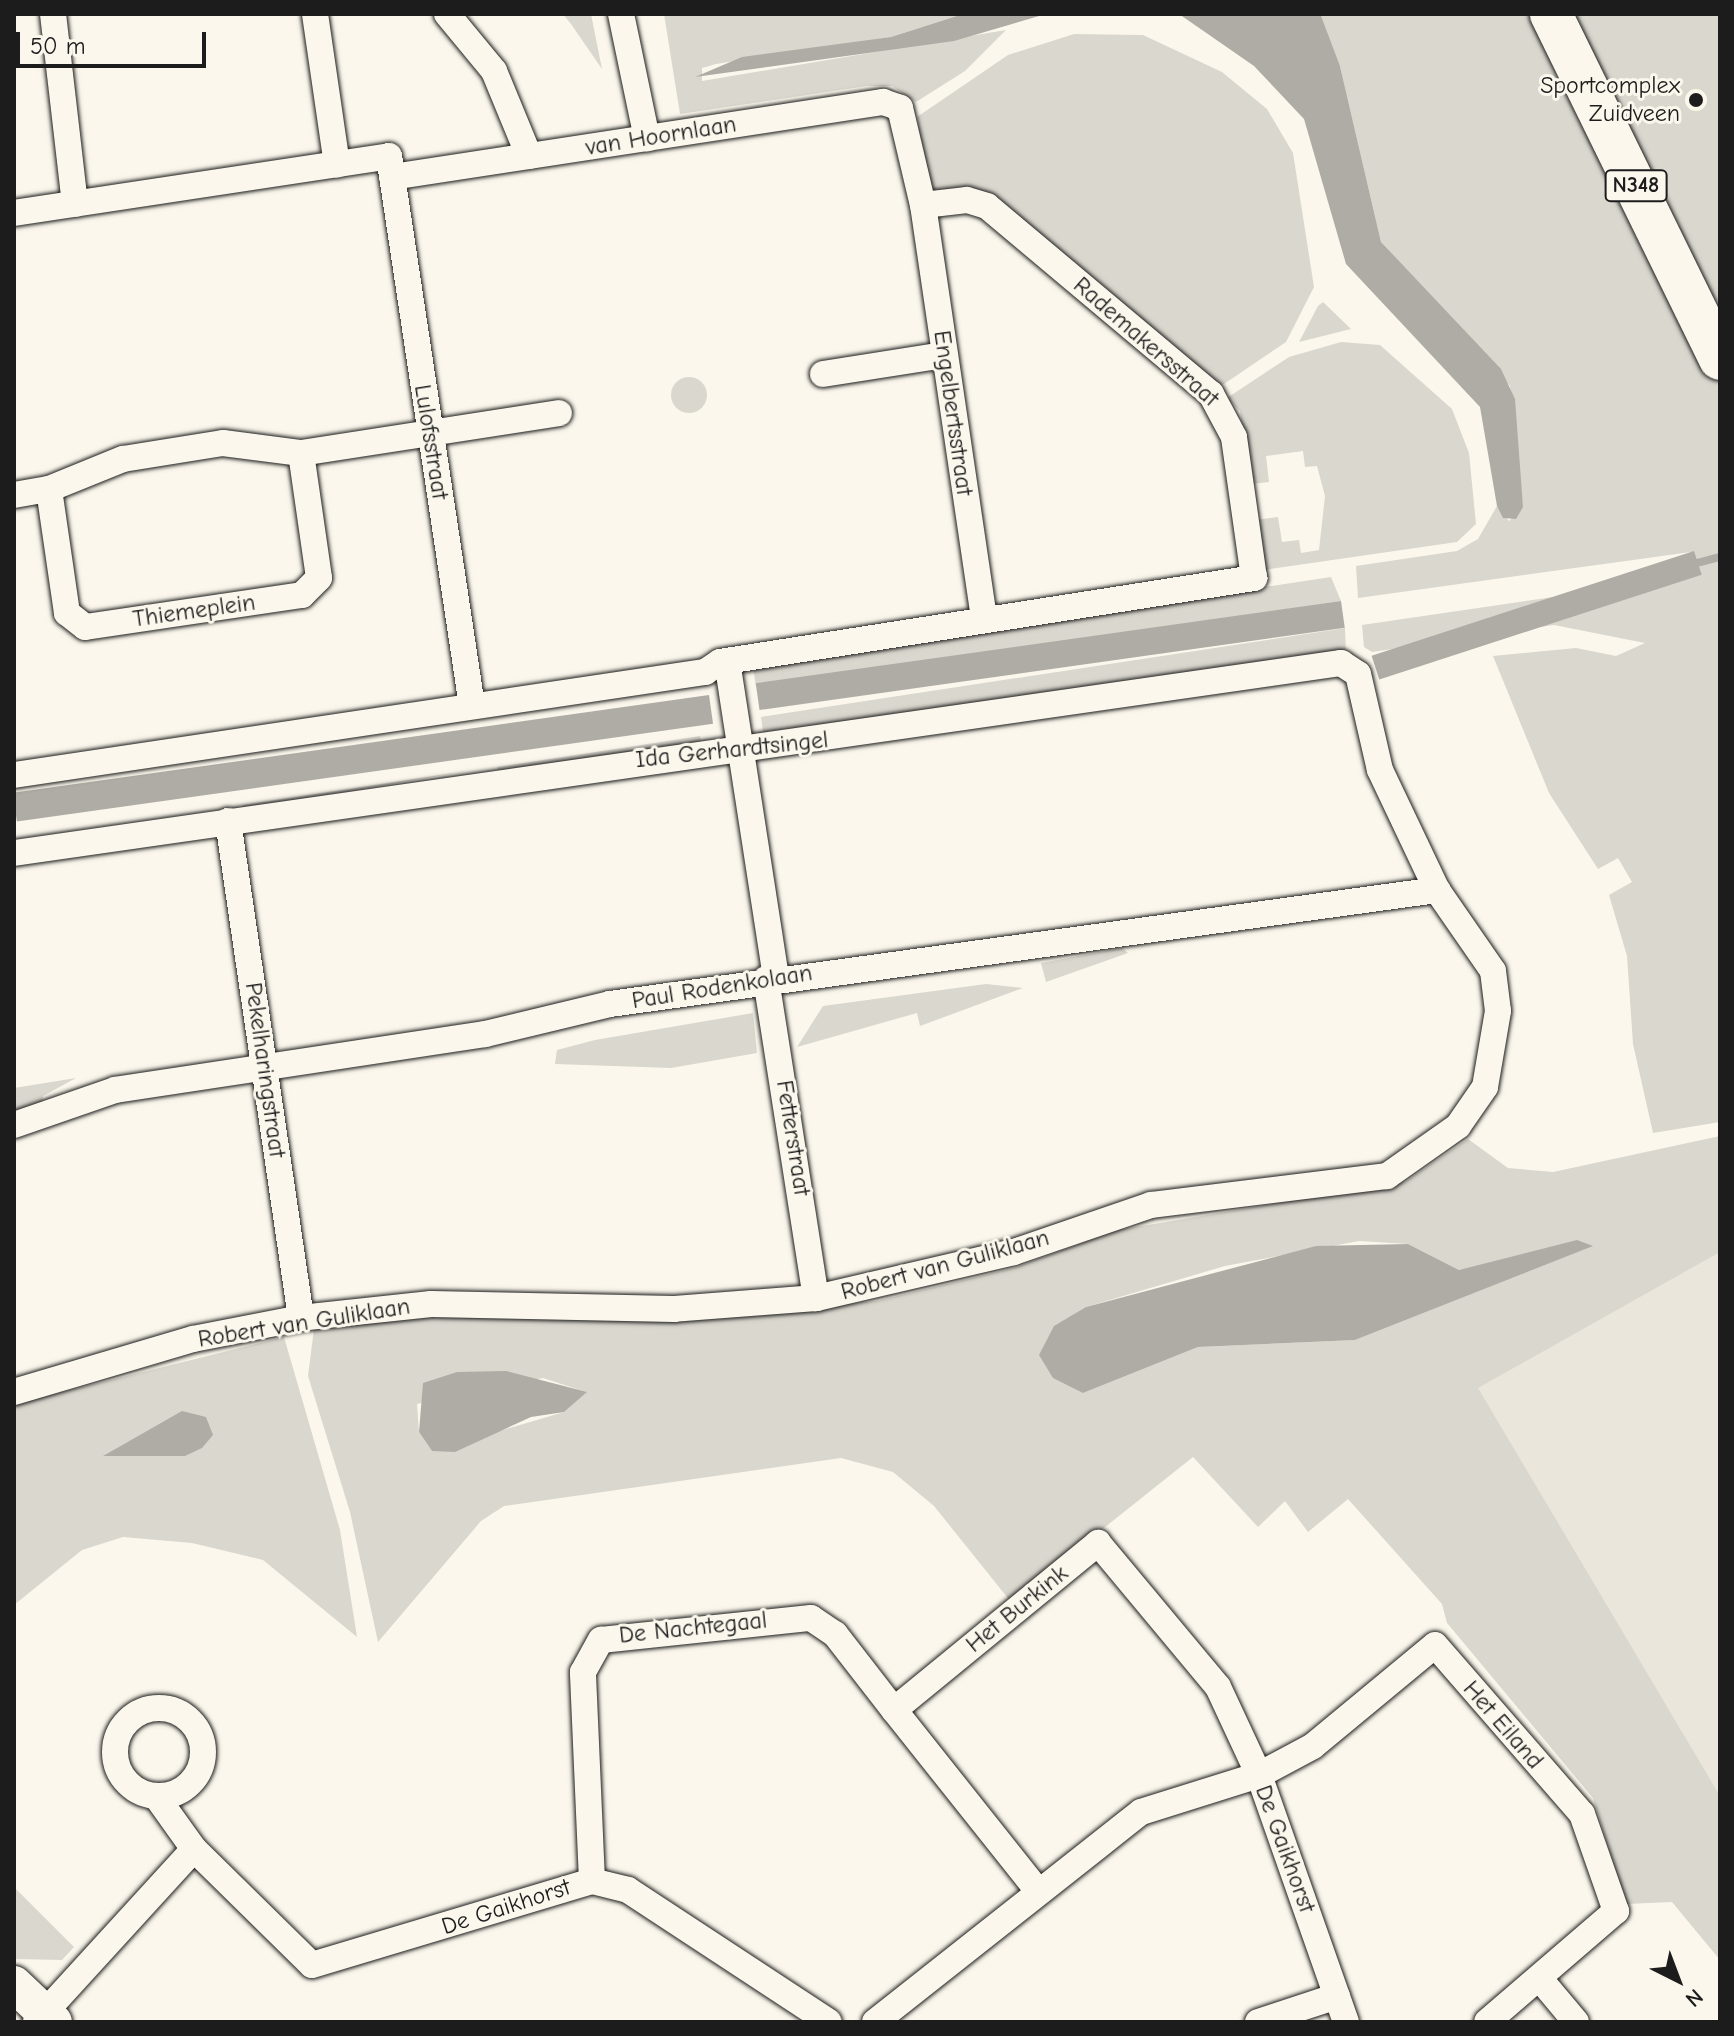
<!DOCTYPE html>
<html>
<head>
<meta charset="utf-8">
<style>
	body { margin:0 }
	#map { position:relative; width:1734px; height:2036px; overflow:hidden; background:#fbf7ec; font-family:"Comic Neue",sans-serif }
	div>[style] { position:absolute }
	.built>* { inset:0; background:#eae6dc }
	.green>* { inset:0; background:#dad7ce }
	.round { border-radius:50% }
	.water>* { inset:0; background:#afaca5; transform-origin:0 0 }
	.stream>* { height:8px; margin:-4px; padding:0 4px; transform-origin:4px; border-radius:4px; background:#afaca5 }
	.roads { filter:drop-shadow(0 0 2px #1c1c1c) drop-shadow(0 0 2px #1c1c1c) }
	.street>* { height:26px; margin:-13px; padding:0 13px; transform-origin:13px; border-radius:13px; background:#fbf7ec }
	.street>.ring { margin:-13px; padding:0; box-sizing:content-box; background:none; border:26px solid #fbf7ec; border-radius:50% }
	.secondary>* { height:36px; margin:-18px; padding:0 18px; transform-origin:18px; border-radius:18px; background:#fbf7ec }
	.primary>* { height:42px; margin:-21px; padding:0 21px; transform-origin:21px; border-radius:21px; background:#fbf7ec }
	.dots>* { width:22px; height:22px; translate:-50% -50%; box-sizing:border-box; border:4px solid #fbf7ec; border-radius:50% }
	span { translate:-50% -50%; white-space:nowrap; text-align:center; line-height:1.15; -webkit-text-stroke:6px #fbf7ec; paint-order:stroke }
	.shield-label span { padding:2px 6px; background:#fbf7ec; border:2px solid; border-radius:6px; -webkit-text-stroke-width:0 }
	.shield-label { font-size:22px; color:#1c1c1c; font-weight:700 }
	.poi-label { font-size:24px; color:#1c1c1c }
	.right { translate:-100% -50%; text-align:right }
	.street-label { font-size:24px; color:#1c1c1c }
	.frame { position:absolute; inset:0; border:16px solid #1c1c1c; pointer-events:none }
	.north { position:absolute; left:1638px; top:1940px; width:80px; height:80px; -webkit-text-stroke:6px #fbf7ec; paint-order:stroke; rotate:138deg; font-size:22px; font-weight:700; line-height:32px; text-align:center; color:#1c1c1c }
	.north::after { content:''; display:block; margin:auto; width:28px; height:36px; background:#1c1c1c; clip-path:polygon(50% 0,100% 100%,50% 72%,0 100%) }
	.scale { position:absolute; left:16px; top:32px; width:190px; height:36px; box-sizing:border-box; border:4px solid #1c1c1c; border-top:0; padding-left:10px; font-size:24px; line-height:28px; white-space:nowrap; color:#1c1c1c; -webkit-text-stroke:6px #fbf7ec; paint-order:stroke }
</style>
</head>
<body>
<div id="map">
	<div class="built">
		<div style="clip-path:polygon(1720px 1244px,1720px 1823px,1424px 1408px)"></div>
	</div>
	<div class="green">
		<div style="clip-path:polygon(563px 14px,591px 14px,602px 69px,571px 24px)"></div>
		<div style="clip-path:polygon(664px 14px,963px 14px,891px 37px,716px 64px,702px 68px,702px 81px,1006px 30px,965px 71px,916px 102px,892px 86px,867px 86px,680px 114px)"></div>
		<div style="clip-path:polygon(1319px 14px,1720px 14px,1720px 1122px,1653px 1133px,1633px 1044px,1627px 956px,1609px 895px,1632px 882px,1618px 858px,1598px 869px,1549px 793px,1493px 656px,1576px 648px,1616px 656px,1645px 643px,1554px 625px,1372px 652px,1364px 647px,1362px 625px,1689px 577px,1691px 552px,1358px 598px,1356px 566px,1457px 551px,1478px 539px,1497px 506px,1509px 521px,1523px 507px,1510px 386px,1381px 242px,1340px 66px)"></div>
		<div style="clip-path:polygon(1074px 34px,1143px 35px,1222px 72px,1267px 109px,1293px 153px,1314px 287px,1286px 342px,1224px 384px,1214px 387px,982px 196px,936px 192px,927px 181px,917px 117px,1008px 55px)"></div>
		<div style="clip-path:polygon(1323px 302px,1351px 329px,1299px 342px,1318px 306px)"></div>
		<div style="clip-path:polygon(1341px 342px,1380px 345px,1452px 409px,1469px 453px,1476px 524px,1457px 542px,1263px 570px,1256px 520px,1278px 517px,1282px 542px,1299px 540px,1301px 553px,1319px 550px,1325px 496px,1317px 466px,1305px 467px,1303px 451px,1266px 456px,1269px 482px,1250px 484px,1240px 411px,1227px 398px,1289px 357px)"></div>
		<div class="round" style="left:671px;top:377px;width:36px;height:36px"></div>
		<div style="clip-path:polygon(1331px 577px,1341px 601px,756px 687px,753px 667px,759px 663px)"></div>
		<div style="clip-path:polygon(1345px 628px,1346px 654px,764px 739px,761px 717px)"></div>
		<div style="clip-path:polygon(700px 736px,701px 742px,498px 772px,497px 767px)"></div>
		<div style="clip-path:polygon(466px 771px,244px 810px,243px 805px)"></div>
		<div style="clip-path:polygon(1122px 948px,1128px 953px,1046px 982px,1041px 963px)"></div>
		<div style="clip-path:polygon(986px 984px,1023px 988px,920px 1026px,917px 1013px,797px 1047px,823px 1006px)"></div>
		<div style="clip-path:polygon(753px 1013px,757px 1053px,671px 1068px,555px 1064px,557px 1050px,595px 1040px)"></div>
		<div style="clip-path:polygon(76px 1078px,43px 1096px,42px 1104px,16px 1113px,14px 1088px)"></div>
		<div style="clip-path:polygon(evenodd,1720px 1136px,1720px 1252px,1478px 1388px,1720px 1796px,1720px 1960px,1672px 1902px,1626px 1904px,1593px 1798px,1447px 1623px,1442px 1604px,1348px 1499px,1308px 1532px,1285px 1501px,1258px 1527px,1193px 1457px,1011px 1602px,934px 1506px,893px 1472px,841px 1458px,504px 1506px,481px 1521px,378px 1642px,350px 1512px,308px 1376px,314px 1329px,473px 1312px,752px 1313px,877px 1301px,1014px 1268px,1118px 1230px,1405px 1182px,1468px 1139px,1508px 1168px,1553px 1172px,1720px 1136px,1359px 1241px,1408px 1244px,1459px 1270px,1592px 1246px,1355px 1340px,1198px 1347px,1083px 1393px,1086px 1307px,1225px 1266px,1359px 1241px,1720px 1136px,543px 1378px,586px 1392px,564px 1412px,432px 1451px,419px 1432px,417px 1404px,543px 1378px)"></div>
		<div style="clip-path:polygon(evenodd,284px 1337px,340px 1530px,357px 1637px,263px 1560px,192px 1543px,123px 1537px,82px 1550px,14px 1605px,14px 1404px,284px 1337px,161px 1429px,185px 1456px,104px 1456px,128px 1442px,161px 1429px)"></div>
		<div style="clip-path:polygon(14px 1887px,74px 1947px,62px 1960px,14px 1959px)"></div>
	</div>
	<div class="water">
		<div style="clip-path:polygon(963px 14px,1046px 14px,954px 41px,695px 77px,742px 57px,891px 37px)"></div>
		<div style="clip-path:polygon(1179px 14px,1321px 16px,1340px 66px,1381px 242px,1501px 369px,1515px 399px,1523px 507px,1516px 519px,1503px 518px,1497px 506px,1480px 407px,1346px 264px,1304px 119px,1254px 66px)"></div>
		<div style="left:1694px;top:551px;width:25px;height:339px;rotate:72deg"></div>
		<div style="left:1341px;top:601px;width:27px;height:591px;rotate:82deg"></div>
		<div style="left:709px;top:695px;width:29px;height:703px;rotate:82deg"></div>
		<div style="clip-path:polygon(1577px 1240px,1593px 1246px,1355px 1340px,1198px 1347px,1083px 1393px,1053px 1378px,1039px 1355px,1054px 1326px,1086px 1307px,1316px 1246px,1408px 1244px,1459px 1270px)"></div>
		<div style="clip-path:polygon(506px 1371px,587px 1392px,564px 1412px,531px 1417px,455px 1452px,432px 1451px,419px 1432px,423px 1383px,457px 1372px)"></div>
		<div style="clip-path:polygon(182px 1411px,206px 1417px,213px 1435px,202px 1448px,185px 1456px,103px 1456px)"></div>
	</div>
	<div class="stream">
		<div style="left:1697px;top:563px;width:24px;rotate:-15deg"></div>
	</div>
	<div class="roads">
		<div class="street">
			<div style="left:53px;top:14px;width:191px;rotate:83.4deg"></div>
			<div style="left:315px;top:14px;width:152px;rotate:81.7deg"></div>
			<div style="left:447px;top:14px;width:74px;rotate:50.5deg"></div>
			<div style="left:494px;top:71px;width:92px;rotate:67.6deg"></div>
			<div style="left:621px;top:14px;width:127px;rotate:78.2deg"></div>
			<div style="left:392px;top:177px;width:497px;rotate:-8.7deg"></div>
			<div style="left:883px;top:102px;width:18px;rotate:19deg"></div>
			<div style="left:900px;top:108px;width:100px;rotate:76.7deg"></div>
			<div style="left:923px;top:205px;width:419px;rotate:81.6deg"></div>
			<div style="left:14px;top:213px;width:379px;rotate:-8.6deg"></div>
			<div style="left:389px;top:156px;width:556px;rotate:81.42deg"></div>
			<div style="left:823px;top:374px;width:123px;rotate:-8.9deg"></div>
			<div style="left:301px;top:453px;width:261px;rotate:-8.8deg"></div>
			<div style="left:14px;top:495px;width:36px;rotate:-10deg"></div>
			<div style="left:49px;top:489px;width:80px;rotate:-22.1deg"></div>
			<div style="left:123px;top:459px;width:101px;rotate:-9.1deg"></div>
			<div style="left:223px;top:443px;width:79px;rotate:7.3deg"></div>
			<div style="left:301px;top:453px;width:126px;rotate:81.8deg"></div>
			<div style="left:319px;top:578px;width:24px;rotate:135deg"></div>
			<div style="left:302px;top:595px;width:219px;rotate:171.6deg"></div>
			<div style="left:85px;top:627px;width:23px;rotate:-142deg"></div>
			<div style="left:67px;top:613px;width:125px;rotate:-98.3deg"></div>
			<div style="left:727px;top:661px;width:321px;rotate:81.2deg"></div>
			<div style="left:14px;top:775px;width:699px;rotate:-8.48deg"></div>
			<div style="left:705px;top:672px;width:18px;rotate:-34deg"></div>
			<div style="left:720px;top:662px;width:541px;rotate:-8.94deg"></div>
			<div style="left:1254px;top:578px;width:142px;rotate:-98.1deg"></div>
			<div style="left:1234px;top:437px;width:49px;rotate:-118.1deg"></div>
			<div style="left:1211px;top:394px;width:292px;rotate:-140deg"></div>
			<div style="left:987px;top:206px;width:21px;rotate:-163deg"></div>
			<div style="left:967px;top:200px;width:44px;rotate:173.5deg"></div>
			<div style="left:228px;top:821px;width:502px;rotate:81.64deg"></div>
			<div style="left:14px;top:853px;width:1341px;rotate:-8.15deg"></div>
			<div style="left:1341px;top:663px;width:20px;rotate:33deg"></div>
			<div style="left:1358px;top:674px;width:98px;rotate:77.1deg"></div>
			<div style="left:1380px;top:770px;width:133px;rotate:64.6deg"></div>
			<div style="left:1437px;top:890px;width:98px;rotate:55.3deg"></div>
			<div style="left:1493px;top:971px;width:40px;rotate:82.9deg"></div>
			<div style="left:1498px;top:1011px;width:77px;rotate:99.7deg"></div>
			<div style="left:1485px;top:1087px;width:47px;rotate:124.7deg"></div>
			<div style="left:1458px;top:1126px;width:87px;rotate:144.8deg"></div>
			<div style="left:1387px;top:1176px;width:238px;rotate:173deg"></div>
			<div style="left:1151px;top:1205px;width:145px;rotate:161.1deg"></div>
			<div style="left:1014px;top:1252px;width:203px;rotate:166.9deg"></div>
			<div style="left:816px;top:1298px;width:142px;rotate:175.6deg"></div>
			<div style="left:674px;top:1309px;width:243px;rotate:-178.8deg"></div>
			<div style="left:431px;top:1304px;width:131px;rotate:173.9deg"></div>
			<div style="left:301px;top:1318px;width:110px;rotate:169deg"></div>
			<div style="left:193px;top:1339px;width:187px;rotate:163.5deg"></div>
			<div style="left:766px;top:979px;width:323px;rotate:81.1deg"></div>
			<div style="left:14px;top:1125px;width:107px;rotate:-19.1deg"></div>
			<div style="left:115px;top:1090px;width:374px;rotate:-8.6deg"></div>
			<div style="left:485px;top:1034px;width:129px;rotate:-13.5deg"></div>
			<div style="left:610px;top:1004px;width:835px;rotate:-7.85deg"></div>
			<div class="ring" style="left:115px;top:1708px;width:62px;height:62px"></div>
			<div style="left:156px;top:1796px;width:65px;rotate:54.4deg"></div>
			<div style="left:194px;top:1849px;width:165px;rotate:44.5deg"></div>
			<div style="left:312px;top:1965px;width:292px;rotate:-16.7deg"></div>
			<div style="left:592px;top:1881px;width:37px;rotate:14deg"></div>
			<div style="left:628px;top:1890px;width:240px;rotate:33.3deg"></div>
			<div style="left:592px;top:1881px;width:209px;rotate:-92.5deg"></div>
			<div style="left:583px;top:1672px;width:37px;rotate:-61deg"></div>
			<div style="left:601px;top:1640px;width:211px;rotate:-6deg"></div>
			<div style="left:811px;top:1618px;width:29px;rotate:34deg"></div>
			<div style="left:835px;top:1634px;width:96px;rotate:52.2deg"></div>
			<div style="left:1038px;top:1891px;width:231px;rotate:-128.5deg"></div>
			<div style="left:894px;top:1710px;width:264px;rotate:-39.3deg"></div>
			<div style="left:1098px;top:1543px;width:187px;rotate:50.2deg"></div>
			<div style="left:1218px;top:1687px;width:97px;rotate:65deg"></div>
			<div style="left:1259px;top:1775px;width:61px;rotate:-28.2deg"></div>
			<div style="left:1313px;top:1746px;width:158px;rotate:-39.6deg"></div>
			<div style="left:1435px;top:1645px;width:224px;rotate:49deg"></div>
			<div style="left:1582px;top:1814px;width:103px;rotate:70.7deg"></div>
			<div style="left:1616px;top:1911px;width:170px;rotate:139.3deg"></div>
			<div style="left:1540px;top:1979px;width:56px;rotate:50.1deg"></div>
			<div style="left:36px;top:2022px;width:234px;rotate:-47.6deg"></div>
			<div style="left:875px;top:2022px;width:339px;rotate:-38.3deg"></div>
			<div style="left:1141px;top:1812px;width:124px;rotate:-17.4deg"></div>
			<div style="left:1259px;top:1775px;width:262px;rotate:70.6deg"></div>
			<div style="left:1258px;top:2022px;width:83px;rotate:-18.2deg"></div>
		</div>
		<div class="secondary">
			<div style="left:14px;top:1984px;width:55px;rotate:43.5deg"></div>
		</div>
		<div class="primary">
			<div style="left:1551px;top:14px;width:384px;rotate:63.9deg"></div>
		</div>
	</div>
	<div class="dots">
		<div style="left:1696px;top:100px;background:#1c1c1c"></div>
	</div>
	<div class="shield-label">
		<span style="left:1636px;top:186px">N348</span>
	</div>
	<div class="poi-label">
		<span class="right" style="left:1680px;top:100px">Sportcomplex<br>Zuidveen</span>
	</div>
	<div class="street-label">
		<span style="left:661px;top:136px;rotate:-9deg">van Hoornlaan</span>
		<span style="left:1146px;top:342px;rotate:41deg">Rademakersstraat</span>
		<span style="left:953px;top:413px;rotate:82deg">Engelbertsstraat</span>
		<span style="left:431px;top:442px;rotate:81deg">Lulofsstraat</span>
		<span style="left:194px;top:611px;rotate:-8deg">Thiemeplein</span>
		<span style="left:732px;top:750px;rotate:-6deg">Ida Gerhardtsingel</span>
		<span style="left:722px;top:987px;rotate:-9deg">Paul Rodenkolaan</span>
		<span style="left:265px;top:1070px;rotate:82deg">Pekelharingstraat</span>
		<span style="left:793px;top:1138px;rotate:81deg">Fetterstraat</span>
		<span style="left:945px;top:1265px;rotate:-15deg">Robert van Guliklaan</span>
		<span style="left:304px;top:1323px;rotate:-9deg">Robert van Guliklaan</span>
		<span style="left:1017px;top:1609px;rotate:-39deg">Het Burkink</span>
		<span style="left:693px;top:1628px;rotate:-6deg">De Nachtegaal</span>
		<span style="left:1503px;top:1725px;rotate:49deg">Het Eiland</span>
		<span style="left:1285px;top:1849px;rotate:70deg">De Gaikhorst</span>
		<span style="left:506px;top:1907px;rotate:-18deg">De Gaikhorst</span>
	</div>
	<div class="frame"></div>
	<div class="north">N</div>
	<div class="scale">50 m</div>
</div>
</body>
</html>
